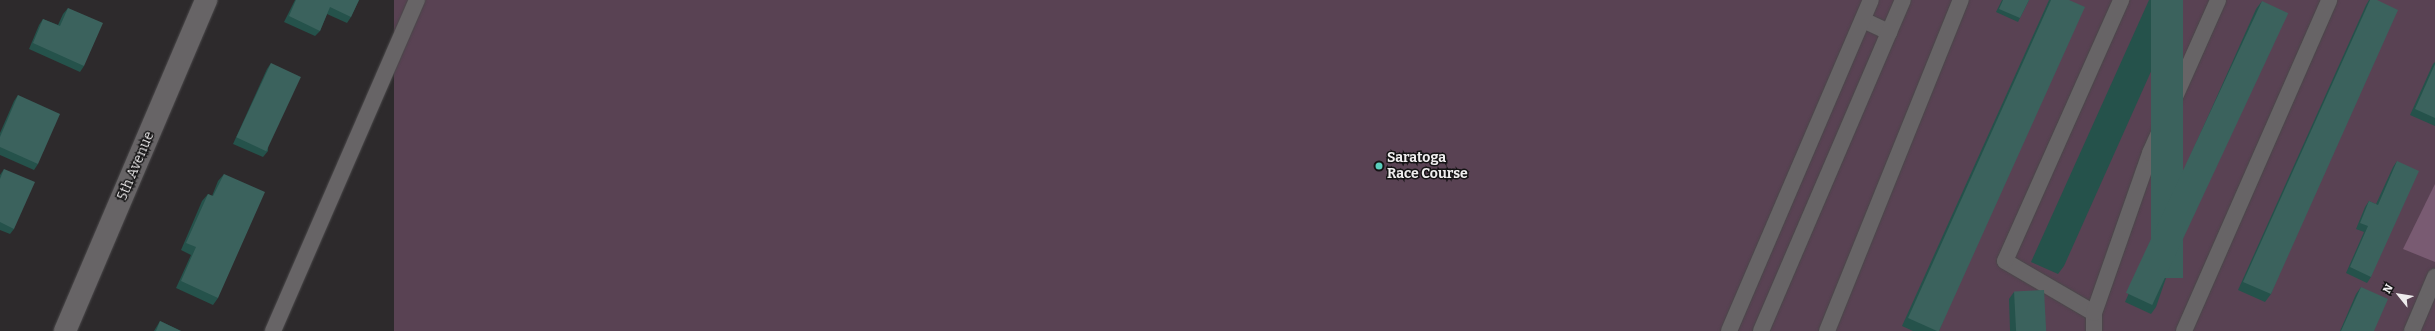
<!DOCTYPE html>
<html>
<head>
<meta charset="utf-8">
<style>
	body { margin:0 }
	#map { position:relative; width:2435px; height:331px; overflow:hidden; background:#2d2a2c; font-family:Bitter,serif }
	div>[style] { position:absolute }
	.green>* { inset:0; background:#594253; transform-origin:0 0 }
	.forest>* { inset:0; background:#795b72 }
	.roads { filter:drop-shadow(0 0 1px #494749) drop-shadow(0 0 1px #494749) }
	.lane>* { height:16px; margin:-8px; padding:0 8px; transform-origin:8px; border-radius:8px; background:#676466 }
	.street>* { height:22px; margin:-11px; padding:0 11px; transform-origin:11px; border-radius:11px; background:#676466 }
	.wall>* { inset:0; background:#25524b }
	.building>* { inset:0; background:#3b625d; transform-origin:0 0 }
	.dots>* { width:11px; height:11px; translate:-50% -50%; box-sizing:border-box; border:2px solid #141314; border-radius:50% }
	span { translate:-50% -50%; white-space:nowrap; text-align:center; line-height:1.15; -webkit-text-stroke:3px #141314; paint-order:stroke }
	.poi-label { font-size:14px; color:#efedee; font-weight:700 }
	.left { translate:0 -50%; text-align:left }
	.street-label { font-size:14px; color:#efedee }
	.north { position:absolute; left:2379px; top:275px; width:40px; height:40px; -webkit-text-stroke:3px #141314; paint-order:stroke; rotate:300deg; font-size:11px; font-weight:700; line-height:16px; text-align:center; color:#efedee }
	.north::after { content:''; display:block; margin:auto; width:14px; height:18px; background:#efedee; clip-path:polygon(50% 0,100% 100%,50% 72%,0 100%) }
</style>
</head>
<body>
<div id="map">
	<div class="green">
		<div style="left:394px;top:0;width:2041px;height:361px"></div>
	</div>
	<div class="forest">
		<div style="clip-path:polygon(2435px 184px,2435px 262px,2403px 249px)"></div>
	</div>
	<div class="roads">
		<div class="lane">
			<div style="left:1863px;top:20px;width:29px;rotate:25deg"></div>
			<div style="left:2094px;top:313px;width:103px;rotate:-149.7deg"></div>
			<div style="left:2005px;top:261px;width:286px;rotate:-66deg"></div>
			<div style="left:273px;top:331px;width:361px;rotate:-66.5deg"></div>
			<div style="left:1729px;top:331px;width:360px;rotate:-66.8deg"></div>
			<div style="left:1761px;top:331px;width:360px;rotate:-66.8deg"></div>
			<div style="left:1827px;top:331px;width:357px;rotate:-68deg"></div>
			<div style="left:2094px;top:331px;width:18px;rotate:-90deg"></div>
			<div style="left:2094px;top:313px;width:170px;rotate:-70.7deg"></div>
			<div style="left:2150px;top:153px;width:167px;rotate:-66deg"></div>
			<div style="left:2184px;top:331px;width:361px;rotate:-66.3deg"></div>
			<div style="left:2412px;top:331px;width:59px;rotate:-66.9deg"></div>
		</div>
		<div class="street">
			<div style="left:65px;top:331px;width:360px;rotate:-66.9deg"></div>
		</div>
	</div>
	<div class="wall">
		<div style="clip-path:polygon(295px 0,359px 0,351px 17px,347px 23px,327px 14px,320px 31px,315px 36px,284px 22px)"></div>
		<div style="clip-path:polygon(2002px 0,2029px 0,2018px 22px,1996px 12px)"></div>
		<div style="clip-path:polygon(2049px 0,2069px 0,1939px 331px,1913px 331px,1902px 326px)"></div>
		<div style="clip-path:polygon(2149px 0,2183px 0,2064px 266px,2058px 274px,2031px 262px)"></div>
		<div style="clip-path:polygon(2369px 0,2377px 0,2271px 294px,2265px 302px,2238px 290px,2366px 5px)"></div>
		<div style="clip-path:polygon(2262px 1px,2156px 307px,2151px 314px,2125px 302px,2256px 9px)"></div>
		<div style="clip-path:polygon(68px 8px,84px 66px,80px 72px,29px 49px,39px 25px,43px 19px,58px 25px,63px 14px)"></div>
		<div style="clip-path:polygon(2435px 62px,2435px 126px,2410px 115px,2433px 64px)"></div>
		<div style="clip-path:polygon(271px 63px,268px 151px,263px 157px,233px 144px,267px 69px)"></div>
		<div style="clip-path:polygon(18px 95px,38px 164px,34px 170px,0 155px,0 133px,14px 101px)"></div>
		<div style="clip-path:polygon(2397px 161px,2371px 277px,2367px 283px,2346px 273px,2364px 232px,2356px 229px,2365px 207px,2369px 201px,2376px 204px,2393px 167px)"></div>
		<div style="clip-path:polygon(4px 169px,14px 229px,10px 234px,0 230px,0 175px)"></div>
		<div style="clip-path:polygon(224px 174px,218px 298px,213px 305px,176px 288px,191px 255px,181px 250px,202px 201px,208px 194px,212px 196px,218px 181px)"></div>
		<div style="clip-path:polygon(2361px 287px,2374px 331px,2340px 331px,2356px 294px)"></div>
		<div style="clip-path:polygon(2014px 292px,2046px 331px,2010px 331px,2009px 299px)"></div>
		<div style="clip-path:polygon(160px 321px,181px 331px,154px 331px)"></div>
	</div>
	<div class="building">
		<div style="clip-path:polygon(296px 0,359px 0,351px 17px,330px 7px,320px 31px,289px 16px)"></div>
		<div style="clip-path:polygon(2003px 0,2029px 0,2020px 18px,1999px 9px)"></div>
		<div style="clip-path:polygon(2051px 0,2069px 0,2085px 7px,1939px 331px,1937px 331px,1908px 318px)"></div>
		<div style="left:2151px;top:0;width:32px;height:278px"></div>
		<div style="clip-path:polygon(2370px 0,2377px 0,2398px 10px,2271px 294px,2243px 282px)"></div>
		<div style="left:2262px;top:1px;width:29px;height:322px;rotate:25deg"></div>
		<div style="clip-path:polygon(68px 8px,103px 23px,84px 66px,33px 43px,43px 19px,60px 26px)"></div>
		<div style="left:271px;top:63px;width:33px;height:82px;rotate:25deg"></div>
		<div style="clip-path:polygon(2435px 64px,2435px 118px,2415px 109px)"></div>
		<div style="clip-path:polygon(18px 95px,60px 114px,38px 164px,0 147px,0 137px)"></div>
		<div style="clip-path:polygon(2397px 161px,2419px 171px,2371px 277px,2350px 267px,2368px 226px,2360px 223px,2369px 201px,2378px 205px)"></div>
		<div style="clip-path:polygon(4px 169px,35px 182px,14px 229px,0 222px,0 179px)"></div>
		<div style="clip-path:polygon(224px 174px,265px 192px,218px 298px,181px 281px,196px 247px,186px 243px,208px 194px,213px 196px)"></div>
		<div style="clip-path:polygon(2361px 287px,2388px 299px,2374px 331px,2341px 331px)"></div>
		<div style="left:2044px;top:290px;width:41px;height:30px;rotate:87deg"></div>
		<div style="clip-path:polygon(160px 321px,181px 331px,156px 331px)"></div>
	</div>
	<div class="dots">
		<div style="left:1379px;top:166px;background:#5acebd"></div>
	</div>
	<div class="poi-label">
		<span class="left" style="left:1387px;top:166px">Saratoga<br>Race Course</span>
	</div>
	<div class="street-label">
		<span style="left:136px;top:166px;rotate:-67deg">5th Avenue</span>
	</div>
	<div class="north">N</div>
</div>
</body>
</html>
